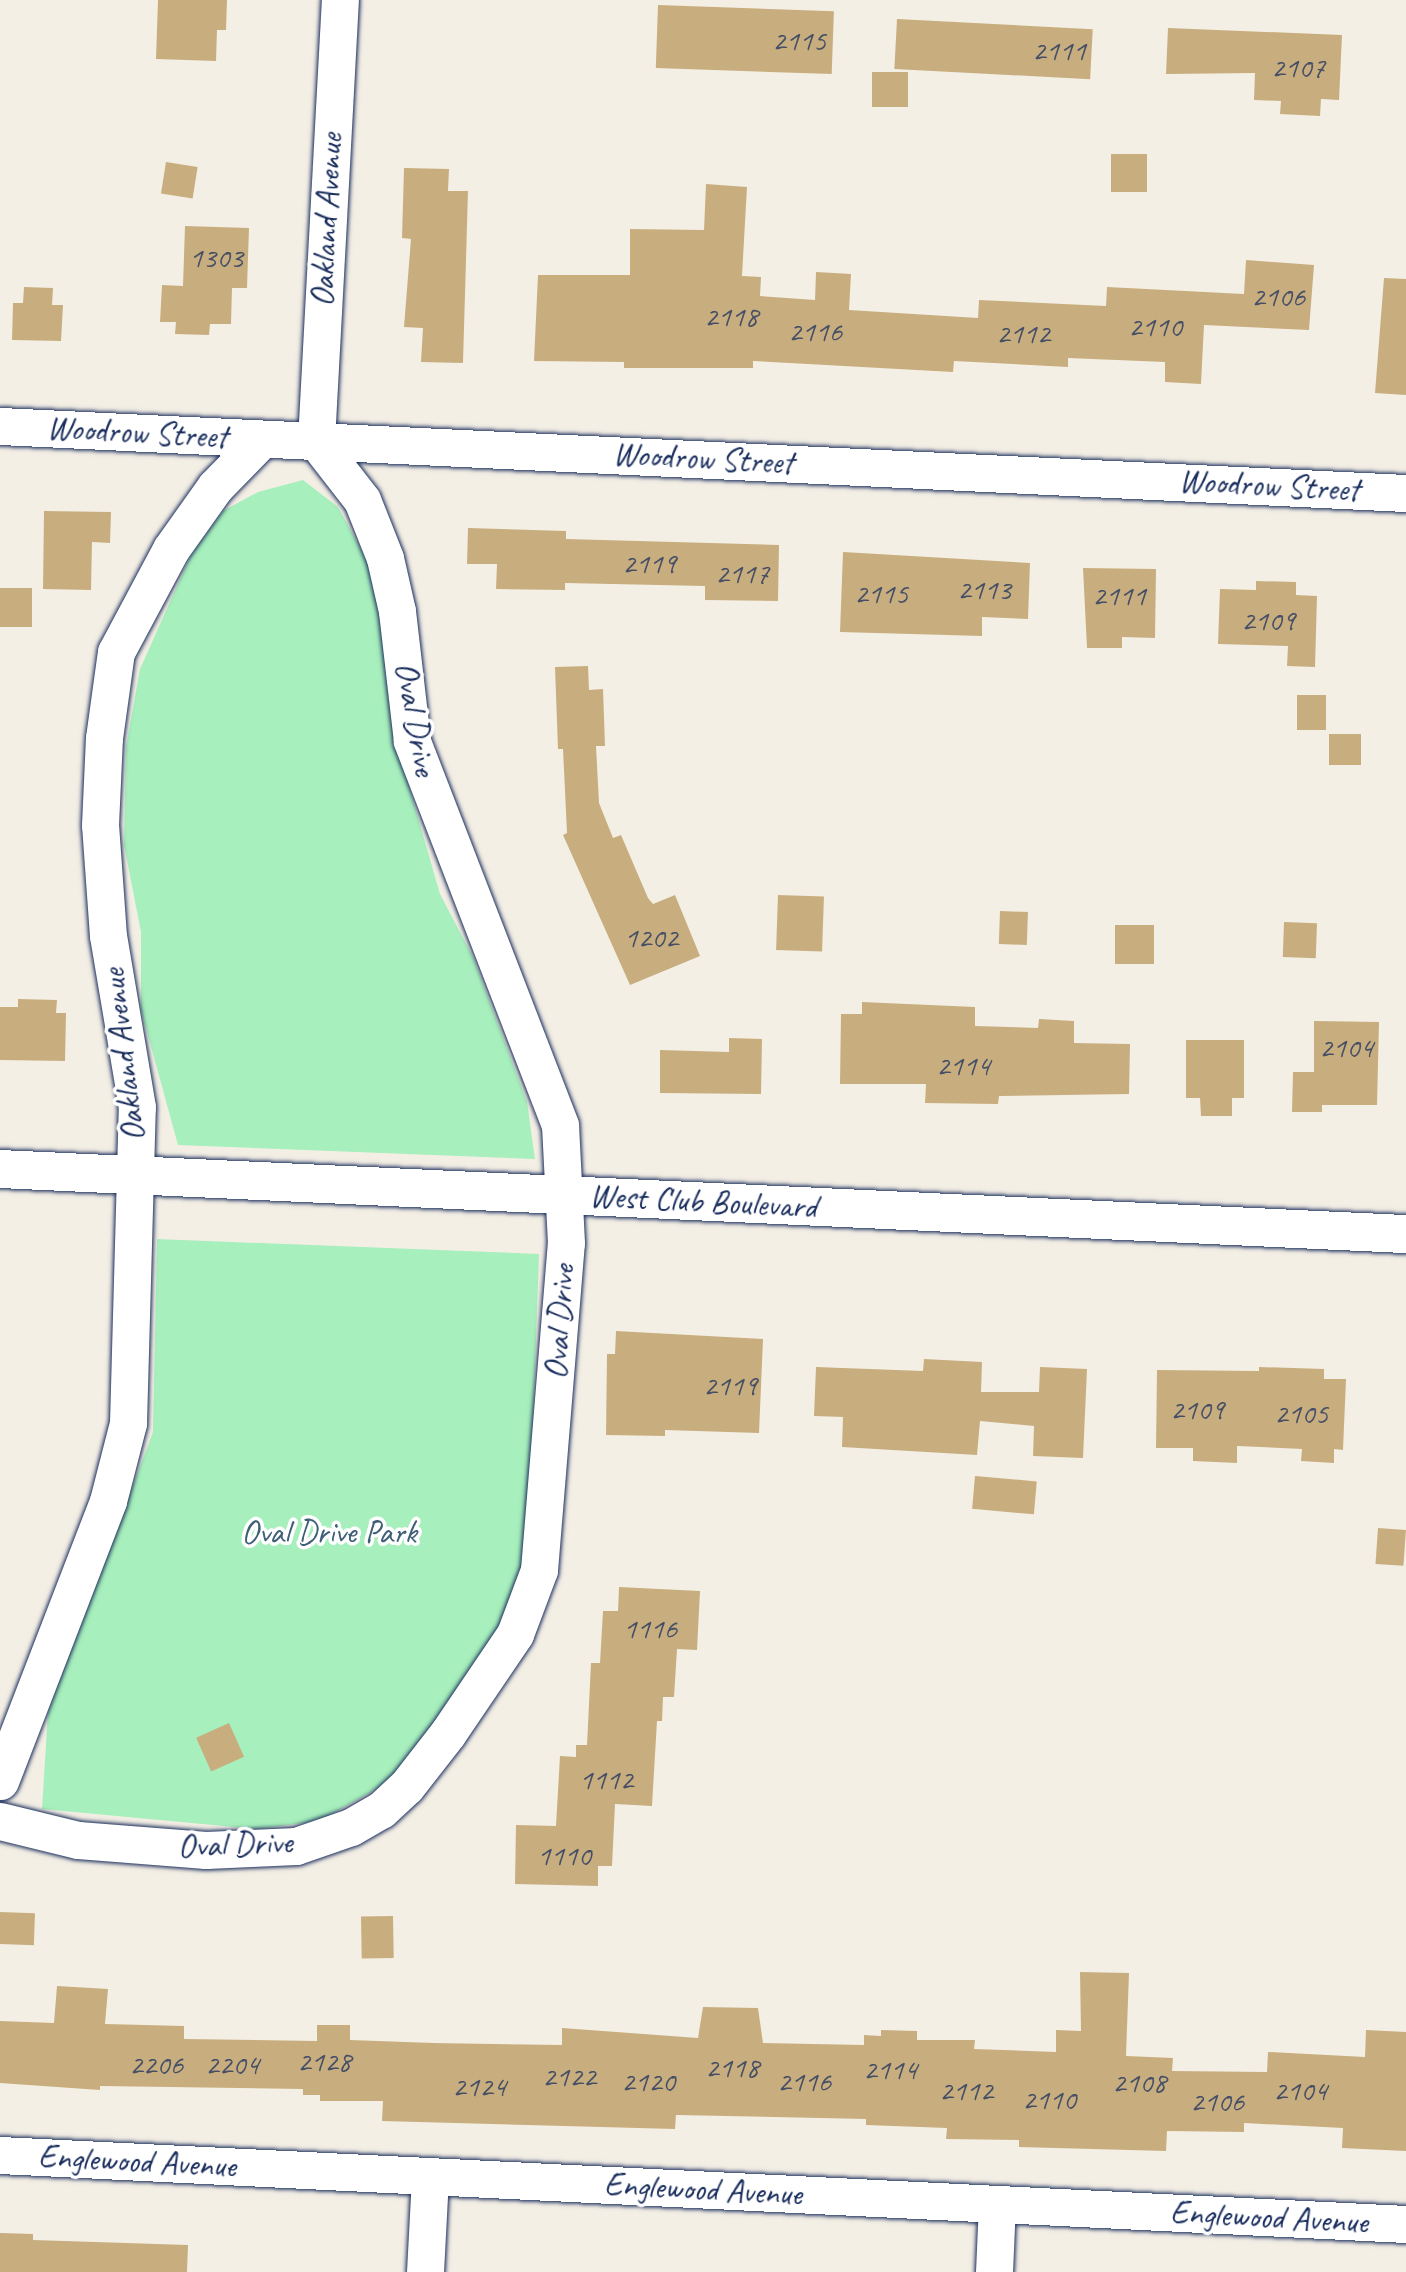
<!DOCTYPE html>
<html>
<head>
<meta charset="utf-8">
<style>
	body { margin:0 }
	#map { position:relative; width:1406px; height:2272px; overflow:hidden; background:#f4efe5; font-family:Caveat,sans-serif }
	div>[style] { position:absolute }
	.green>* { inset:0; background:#a7efbc }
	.building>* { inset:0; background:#c8ae7e; transform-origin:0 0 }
	.roads { filter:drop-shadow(0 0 2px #1b2f5e) drop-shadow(0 0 2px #1b2f5e) }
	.minor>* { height:37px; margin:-18.5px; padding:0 18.5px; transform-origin:18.5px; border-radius:18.5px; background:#fff }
	.tertiary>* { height:38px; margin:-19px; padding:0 19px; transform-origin:19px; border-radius:19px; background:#fff }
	span { translate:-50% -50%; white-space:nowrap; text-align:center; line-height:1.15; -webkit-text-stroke:7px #fff; paint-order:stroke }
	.number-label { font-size:30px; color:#464f66 }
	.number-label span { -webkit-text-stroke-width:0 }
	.street-label { font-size:33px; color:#1b2f5e }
	.park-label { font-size:33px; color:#3e5f76 }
</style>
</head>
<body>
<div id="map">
	<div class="green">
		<div style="clip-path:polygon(303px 480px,338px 507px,368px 562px,385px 610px,397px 745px,440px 894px,473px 957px,527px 1102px,535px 1159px,178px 1145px,141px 1010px,141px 932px,124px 845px,126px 747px,140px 669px,191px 555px,223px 511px,258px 492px)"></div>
		<div style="clip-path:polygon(157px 1239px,539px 1254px,527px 1589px,407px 1763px,378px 1788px,319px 1821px,257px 1829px,42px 1809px,48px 1712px,153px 1432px)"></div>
	</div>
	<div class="building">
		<div style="clip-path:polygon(158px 0,227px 0,226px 30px,217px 30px,216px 61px,156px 59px)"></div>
		<div style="left:658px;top:5px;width:176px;height:63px;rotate:2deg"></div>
		<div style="left:897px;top:19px;width:196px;height:50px;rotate:3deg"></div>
		<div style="clip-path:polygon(1168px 28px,1342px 35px,1339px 100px,1321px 99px,1320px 116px,1280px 114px,1281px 101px,1254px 100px,1255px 73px,1166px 74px)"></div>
		<div style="left:872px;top:72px;width:36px;height:35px"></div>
		<div style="left:1111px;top:154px;width:36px;height:38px"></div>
		<div style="left:166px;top:162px;width:32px;height:32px;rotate:9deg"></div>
		<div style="clip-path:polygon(404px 168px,449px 169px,448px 191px,468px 191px,463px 363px,421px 362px,423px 328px,404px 327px,411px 239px,402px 238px)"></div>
		<div style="clip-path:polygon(706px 184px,747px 187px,742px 276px,761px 277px,760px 296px,815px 300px,816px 272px,851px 274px,849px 310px,978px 318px,979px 300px,1106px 306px,1107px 287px,1244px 294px,1246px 260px,1314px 265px,1309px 330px,1204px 325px,1201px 384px,1165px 382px,1165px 362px,1068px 358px,1068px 367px,954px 361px,953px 372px,753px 361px,753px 368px,624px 368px,624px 362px,534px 361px,538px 275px,630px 275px,630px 229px,704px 230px)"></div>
		<div style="clip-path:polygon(185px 226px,249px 228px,247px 288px,232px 288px,231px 324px,210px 324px,209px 335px,175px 334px,176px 322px,160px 322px,162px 285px,183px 286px)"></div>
		<div style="clip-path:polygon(1384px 278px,1406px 279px,1406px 395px,1375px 393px)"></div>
		<div style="clip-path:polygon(24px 287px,53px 288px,52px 305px,63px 305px,61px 341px,12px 340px,13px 303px,23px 303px)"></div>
		<div style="clip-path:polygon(44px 511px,111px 512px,110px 543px,92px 542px,91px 590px,43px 589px)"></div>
		<div style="clip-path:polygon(468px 528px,566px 531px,566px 539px,779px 545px,778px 601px,705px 600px,705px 586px,565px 583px,565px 590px,496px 589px,497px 564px,467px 564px)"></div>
		<div style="clip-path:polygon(843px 552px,1030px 563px,1028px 619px,982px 617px,982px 636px,840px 632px)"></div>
		<div style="clip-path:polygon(1083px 568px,1156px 569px,1155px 638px,1122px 637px,1122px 648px,1087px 648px)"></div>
		<div style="clip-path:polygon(1256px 581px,1296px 582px,1296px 595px,1317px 596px,1315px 667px,1287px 666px,1288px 646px,1218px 644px,1220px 589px,1256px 590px)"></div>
		<div style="left:0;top:588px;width:32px;height:39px"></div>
		<div style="clip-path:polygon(588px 666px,589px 690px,603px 689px,605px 746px,596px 746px,599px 803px,613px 838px,621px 835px,648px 898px,653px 904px,675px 895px,700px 956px,630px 985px,563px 835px,567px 833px,563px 749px,558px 749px,555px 667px)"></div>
		<div style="left:1297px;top:695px;width:29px;height:35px"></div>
		<div style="left:1329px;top:734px;width:32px;height:31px"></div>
		<div style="left:778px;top:895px;width:46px;height:55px;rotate:2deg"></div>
		<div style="left:1000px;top:911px;width:28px;height:33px;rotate:2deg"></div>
		<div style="left:1284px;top:922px;width:33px;height:35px;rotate:2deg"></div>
		<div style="left:1115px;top:925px;width:39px;height:39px"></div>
		<div style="clip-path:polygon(18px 999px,57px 1000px,56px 1013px,66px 1013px,65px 1061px,0 1060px,0 1007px,18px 1007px)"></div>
		<div style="clip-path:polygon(862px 1002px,975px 1007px,975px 1026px,1038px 1028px,1039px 1019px,1074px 1021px,1074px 1043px,1130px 1044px,1129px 1094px,999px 1096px,998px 1104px,925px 1103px,926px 1084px,840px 1084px,841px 1014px,862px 1014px)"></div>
		<div style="clip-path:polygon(1314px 1021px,1379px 1022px,1377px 1105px,1322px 1105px,1322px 1112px,1292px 1112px,1293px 1072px,1314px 1072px)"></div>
		<div style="clip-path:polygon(729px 1038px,762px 1039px,761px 1094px,660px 1093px,660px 1050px,729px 1052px)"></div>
		<div style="clip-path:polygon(1186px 1040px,1244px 1040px,1244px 1098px,1232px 1098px,1232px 1116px,1201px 1116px,1200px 1098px,1186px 1098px)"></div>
		<div style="clip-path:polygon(616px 1331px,763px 1339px,759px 1433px,665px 1430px,665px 1436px,606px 1435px,607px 1354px,615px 1354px)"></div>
		<div style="clip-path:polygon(924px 1359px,982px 1362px,981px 1392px,1039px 1392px,1040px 1367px,1087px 1369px,1083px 1458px,1033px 1456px,1034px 1426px,980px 1421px,977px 1455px,842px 1447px,843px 1417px,814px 1416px,816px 1367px,923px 1371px)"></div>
		<div style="clip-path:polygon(1259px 1367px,1324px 1369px,1324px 1379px,1346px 1379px,1343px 1450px,1334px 1449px,1334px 1463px,1301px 1461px,1302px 1449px,1237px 1446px,1237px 1463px,1193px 1461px,1193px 1448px,1156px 1448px,1157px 1370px,1259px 1371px)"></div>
		<div style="left:975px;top:1476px;width:62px;height:33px;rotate:5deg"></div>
		<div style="left:1378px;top:1528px;width:28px;height:36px;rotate:4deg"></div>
		<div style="clip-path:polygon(619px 1587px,700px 1591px,697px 1650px,677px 1649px,674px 1697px,663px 1697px,662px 1721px,657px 1721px,652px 1806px,615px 1804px,612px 1866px,598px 1866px,598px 1886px,515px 1884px,516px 1825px,556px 1826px,560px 1756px,576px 1757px,576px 1745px,587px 1745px,591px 1663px,600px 1663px,603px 1611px,618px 1611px)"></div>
		<div style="left:229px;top:1723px;width:37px;height:36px;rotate:66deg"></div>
		<div style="left:0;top:1912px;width:35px;height:32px;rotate:2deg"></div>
		<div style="left:393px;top:1916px;width:42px;height:32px;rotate:89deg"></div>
		<div style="clip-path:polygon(1080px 1972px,1129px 1973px,1126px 2056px,1173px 2058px,1172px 2071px,1267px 2072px,1268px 2052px,1365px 2057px,1366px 2030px,1406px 2032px,1406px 2151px,1342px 2148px,1343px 2128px,1244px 2123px,1244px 2132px,1167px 2131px,1166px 2151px,1019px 2147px,1019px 2140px,946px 2139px,947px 2128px,866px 2125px,866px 2119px,676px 2115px,675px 2129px,382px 2121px,383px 2101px,320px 2101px,320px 2095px,303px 2095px,303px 2089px,100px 2086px,100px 2090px,0 2083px,0 2021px,54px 2023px,57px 1986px,108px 1989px,105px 2024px,184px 2026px,184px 2039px,317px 2041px,317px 2025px,350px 2025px,350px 2040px,433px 2043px,562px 2045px,562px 2028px,698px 2038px,703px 2007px,758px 2008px,763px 2043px,864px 2045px,864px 2035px,881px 2036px,881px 2030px,917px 2031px,917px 2040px,975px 2040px,974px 2049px,1056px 2052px,1056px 2030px,1081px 2031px)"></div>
		<div style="clip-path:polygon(0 2233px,33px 2234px,33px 2240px,188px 2245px,187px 2272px,0 2272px)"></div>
	</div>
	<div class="roads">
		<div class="minor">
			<div style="left:0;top:426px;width:1408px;rotate:2.73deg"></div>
			<div style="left:0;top:1781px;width:300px;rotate:-68.9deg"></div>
			<div style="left:108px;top:1501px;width:81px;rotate:-75.6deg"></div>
			<div style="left:128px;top:1423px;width:316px;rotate:-88.4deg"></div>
			<div style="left:137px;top:1107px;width:173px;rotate:-99.6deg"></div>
			<div style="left:108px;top:936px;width:111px;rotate:-94.1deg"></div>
			<div style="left:100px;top:825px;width:87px;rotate:-87.4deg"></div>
			<div style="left:104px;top:738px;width:87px;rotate:-82.1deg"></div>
			<div style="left:116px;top:652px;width:117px;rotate:-61.9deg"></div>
			<div style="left:171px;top:549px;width:76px;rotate:-54.6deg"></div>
			<div style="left:215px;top:487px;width:67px;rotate:-45.6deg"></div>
			<div style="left:0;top:1821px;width:80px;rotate:13.7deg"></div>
			<div style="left:78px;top:1840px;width:128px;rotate:4.5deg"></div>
			<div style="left:206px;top:1850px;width:90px;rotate:-2.5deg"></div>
			<div style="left:296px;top:1846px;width:58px;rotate:-19.1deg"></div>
			<div style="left:351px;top:1827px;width:34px;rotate:-30deg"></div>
			<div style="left:381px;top:1810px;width:34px;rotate:-43deg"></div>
			<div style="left:406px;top:1787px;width:68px;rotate:-52.1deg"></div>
			<div style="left:448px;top:1733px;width:120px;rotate:-55.9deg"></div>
			<div style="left:515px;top:1634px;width:68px;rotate:-69.4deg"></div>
			<div style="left:539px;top:1570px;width:328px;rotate:-85.3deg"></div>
			<div style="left:566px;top:1243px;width:118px;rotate:-92.9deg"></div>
			<div style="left:560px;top:1125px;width:412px;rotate:-111.1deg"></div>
			<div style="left:412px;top:741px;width:131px;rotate:-96.6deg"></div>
			<div style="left:397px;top:611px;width:54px;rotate:-102.8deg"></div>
			<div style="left:385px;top:558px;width:62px;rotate:-111.6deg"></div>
			<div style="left:362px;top:500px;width:75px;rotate:-127.9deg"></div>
			<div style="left:316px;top:441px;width:442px;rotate:-86.9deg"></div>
			<div style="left:0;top:2155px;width:1408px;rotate:2.81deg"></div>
			<div style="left:425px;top:2272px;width:96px;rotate:-87deg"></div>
			<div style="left:994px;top:2272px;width:68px;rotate:-87.5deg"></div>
		</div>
		<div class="tertiary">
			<div style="left:0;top:1169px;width:1408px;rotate:2.65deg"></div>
		</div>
	</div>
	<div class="number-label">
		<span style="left:799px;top:40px">2115</span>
		<span style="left:1059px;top:50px">2111</span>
		<span style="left:1298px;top:67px">2107</span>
		<span style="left:216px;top:257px">1303</span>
		<span style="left:1278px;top:296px">2106</span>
		<span style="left:731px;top:316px">2118</span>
		<span style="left:1155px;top:326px">2110</span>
		<span style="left:815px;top:331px">2116</span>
		<span style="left:1023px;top:333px">2112</span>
		<span style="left:649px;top:563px">2119</span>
		<span style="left:742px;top:573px">2117</span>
		<span style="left:984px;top:589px">2113</span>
		<span style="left:881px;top:593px">2115</span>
		<span style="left:1119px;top:595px">2111</span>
		<span style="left:1268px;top:620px">2109</span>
		<span style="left:651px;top:937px">1202</span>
		<span style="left:1346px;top:1047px">2104</span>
		<span style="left:963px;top:1065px">2114</span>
		<span style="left:730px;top:1385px">2119</span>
		<span style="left:1197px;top:1409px">2109</span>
		<span style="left:1301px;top:1413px">2105</span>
		<span style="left:650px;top:1628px">1116</span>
		<span style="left:606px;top:1779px">1112</span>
		<span style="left:564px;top:1855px">1110</span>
		<span style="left:324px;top:2061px">2128</span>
		<span style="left:156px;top:2064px">2206</span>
		<span style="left:232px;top:2064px">2204</span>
		<span style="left:732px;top:2067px">2118</span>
		<span style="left:890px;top:2069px">2114</span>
		<span style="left:569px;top:2076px">2122</span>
		<span style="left:648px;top:2081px">2120</span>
		<span style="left:804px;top:2081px">2116</span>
		<span style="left:1139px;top:2082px">2108</span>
		<span style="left:479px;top:2086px">2124</span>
		<span style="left:966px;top:2090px">2112</span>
		<span style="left:1300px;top:2090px">2104</span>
		<span style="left:1049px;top:2099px">2110</span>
		<span style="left:1217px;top:2101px">2106</span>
	</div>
	<div class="street-label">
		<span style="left:327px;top:220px;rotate:-87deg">Oakland Avenue</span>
		<span style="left:137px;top:433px;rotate:3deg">Woodrow Street</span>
		<span style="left:703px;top:459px;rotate:3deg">Woodrow Street</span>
		<span style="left:1269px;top:486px;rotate:3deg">Woodrow Street</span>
		<span style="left:415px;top:719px;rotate:80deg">Oval Drive</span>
		<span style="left:124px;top:1055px;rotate:-97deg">Oakland Avenue</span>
		<span style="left:703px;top:1202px;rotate:3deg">West Club Boulevard</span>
		<span style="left:560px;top:1322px;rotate:-86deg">Oval Drive</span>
		<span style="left:235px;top:1845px;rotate:-2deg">Oval Drive</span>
		<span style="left:137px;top:2162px;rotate:3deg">Englewood Avenue</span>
		<span style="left:703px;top:2190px;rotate:3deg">Englewood Avenue</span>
		<span style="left:1269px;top:2218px;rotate:3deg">Englewood Avenue</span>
	</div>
	<div class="park-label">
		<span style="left:329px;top:1533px">Oval Drive Park</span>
	</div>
</div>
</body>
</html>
